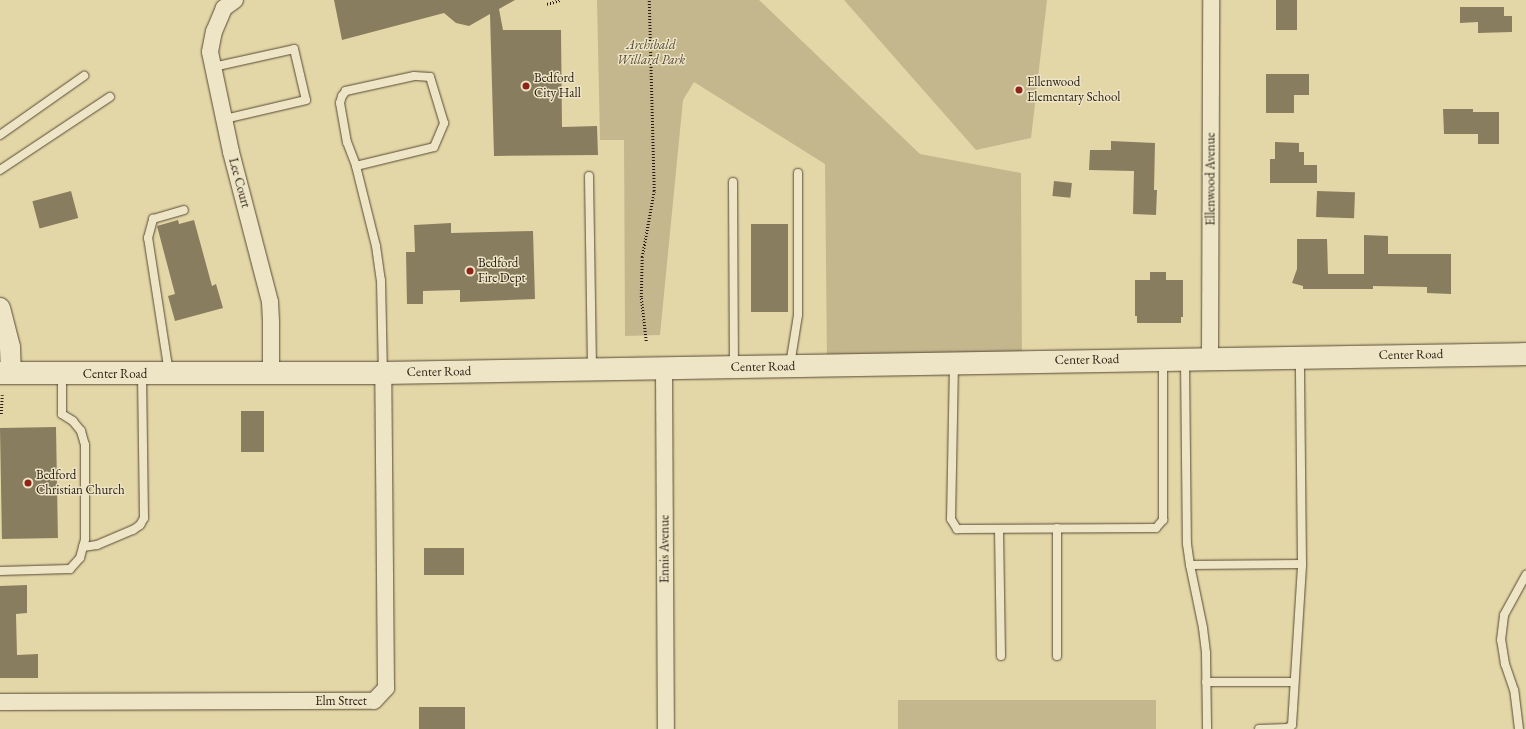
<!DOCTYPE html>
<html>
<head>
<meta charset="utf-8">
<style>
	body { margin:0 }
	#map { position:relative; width:1526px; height:729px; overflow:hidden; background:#e4d7a7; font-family:"EB Garamond",serif }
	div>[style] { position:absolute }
	.green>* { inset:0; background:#c4b78d; transform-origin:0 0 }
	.building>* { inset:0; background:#897d5f; transform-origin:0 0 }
	.path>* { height:2.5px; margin-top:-1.25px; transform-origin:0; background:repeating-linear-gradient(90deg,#271b10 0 1px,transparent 0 3px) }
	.roads { filter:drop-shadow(0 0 1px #564a36) drop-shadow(0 0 1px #564a36) }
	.service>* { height:8px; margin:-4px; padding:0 4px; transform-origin:4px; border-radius:4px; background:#ede5c6 }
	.minor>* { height:16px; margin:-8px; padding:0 8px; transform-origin:8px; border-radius:8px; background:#ede5c6 }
	.tertiary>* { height:20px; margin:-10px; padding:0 10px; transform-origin:10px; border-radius:10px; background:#ede5c6 }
	.secondary>* { height:22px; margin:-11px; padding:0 11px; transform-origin:11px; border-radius:11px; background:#ede5c6 }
	.dots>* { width:11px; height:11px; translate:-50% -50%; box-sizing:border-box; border:2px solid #ede5c6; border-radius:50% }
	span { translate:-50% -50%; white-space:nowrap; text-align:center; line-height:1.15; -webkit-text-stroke:3px #ede5c6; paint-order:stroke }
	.park-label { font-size:13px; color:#564a36; font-style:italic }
	.poi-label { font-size:13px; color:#271b10 }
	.left { translate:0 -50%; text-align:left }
	.street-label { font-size:13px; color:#271b10 }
</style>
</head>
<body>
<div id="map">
	<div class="green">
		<div style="clip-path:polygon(597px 0,759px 0,920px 154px,1021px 173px,1022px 362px,827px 365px,825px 164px,694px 82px,683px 100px,660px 335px,625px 336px,624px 140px,600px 140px)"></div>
		<div style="clip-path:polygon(844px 0,1047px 0,1031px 138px,976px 150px)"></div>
		<div style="left:898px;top:700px;width:258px;height:29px"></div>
	</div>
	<div class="building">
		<div style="clip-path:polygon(334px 0,515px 0,499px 9px,503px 30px,561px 30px,562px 127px,597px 126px,598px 155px,494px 156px,490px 14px,469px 26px,456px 23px,444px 13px,342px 40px)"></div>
		<div style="left:1276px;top:0;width:21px;height:30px"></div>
		<div style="clip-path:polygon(1460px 7px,1504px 7px,1504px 16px,1512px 16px,1512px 32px,1478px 33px,1478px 22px,1460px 23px)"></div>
		<div style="clip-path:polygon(1266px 74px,1309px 74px,1309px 95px,1294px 95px,1294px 113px,1266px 113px)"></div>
		<div style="clip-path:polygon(1443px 109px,1473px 109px,1473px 112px,1499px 112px,1499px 144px,1478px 144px,1478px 134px,1444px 134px)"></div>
		<div style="clip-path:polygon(1111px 141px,1155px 143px,1154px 190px,1157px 190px,1156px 215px,1133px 214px,1134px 171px,1089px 170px,1090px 150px,1111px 150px)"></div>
		<div style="clip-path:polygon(1275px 142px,1299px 143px,1299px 152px,1304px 152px,1304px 165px,1317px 165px,1317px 183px,1270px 183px,1270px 159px,1275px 159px)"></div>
		<div style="left:1054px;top:181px;width:18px;height:15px;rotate:6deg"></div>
		<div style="left:71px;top:191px;width:28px;height:40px;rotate:75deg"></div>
		<div style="left:1317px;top:191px;width:38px;height:26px;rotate:2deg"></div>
		<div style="clip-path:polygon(178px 220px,179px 224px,194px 220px,212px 286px,216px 284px,223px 308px,175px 321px,168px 296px,175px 294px,157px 226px)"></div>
		<div style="clip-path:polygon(451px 223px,451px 233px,533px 231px,535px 299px,460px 302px,460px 290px,423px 291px,423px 304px,407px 304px,406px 252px,415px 252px,414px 225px)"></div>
		<div style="left:751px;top:224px;width:37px;height:88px"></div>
		<div style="clip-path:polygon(1364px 235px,1388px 236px,1388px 254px,1451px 254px,1451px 294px,1427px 293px,1427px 287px,1373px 286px,1373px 289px,1303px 289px,1303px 286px,1292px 283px,1297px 269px,1297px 239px,1327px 239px,1328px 274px,1364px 274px)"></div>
		<div style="clip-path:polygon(1150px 272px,1166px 272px,1166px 280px,1183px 280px,1183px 317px,1181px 317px,1181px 323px,1137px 323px,1137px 316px,1135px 316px,1135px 280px,1150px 280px)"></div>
		<div style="left:241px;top:411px;width:23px;height:41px"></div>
		<div style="left:56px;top:427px;width:111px;height:56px;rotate:89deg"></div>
		<div style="left:424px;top:548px;width:40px;height:27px"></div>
		<div style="clip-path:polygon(27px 585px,27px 613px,16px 614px,17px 655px,38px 654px,38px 678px,0 678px,0 586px)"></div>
		<div style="left:465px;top:707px;width:22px;height:46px;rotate:90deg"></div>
	</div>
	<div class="path">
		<div style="left:547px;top:4px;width:14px;rotate:-17deg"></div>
		<div style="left:646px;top:341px;width:44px;rotate:-96.5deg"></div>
		<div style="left:641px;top:297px;width:40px;rotate:-88.6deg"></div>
		<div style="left:642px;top:257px;width:67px;rotate:-79.7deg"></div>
		<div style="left:654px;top:191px;width:191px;rotate:-91.5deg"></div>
		<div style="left:1px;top:414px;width:19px;rotate:-87deg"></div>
	</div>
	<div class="roads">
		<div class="service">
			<div style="left:213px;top:67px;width:83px;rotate:-12.5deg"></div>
			<div style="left:294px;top:49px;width:52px;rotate:76.8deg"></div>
			<div style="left:306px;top:100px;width:83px;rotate:166.8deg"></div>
			<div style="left:0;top:135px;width:103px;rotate:-35.1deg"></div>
			<div style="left:356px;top:166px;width:80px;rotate:-13.7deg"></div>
			<div style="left:434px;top:147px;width:26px;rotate:-67deg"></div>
			<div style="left:444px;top:123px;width:48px;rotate:-106.9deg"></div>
			<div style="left:430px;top:77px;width:16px;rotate:-176deg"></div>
			<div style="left:414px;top:76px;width:70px;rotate:167.6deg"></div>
			<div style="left:346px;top:91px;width:6px;rotate:129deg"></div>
			<div style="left:342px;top:96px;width:7px;rotate:106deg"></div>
			<div style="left:340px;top:103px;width:40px;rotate:80deg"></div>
			<div style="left:347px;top:142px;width:26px;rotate:69deg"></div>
			<div style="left:356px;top:166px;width:82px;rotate:76deg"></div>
			<div style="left:376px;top:246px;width:34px;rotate:82deg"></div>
			<div style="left:381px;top:280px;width:93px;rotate:88.8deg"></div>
			<div style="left:0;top:170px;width:132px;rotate:-33.6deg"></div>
			<div style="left:589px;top:176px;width:193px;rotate:89.1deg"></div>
			<div style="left:733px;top:182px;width:185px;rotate:89.7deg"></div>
			<div style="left:1185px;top:361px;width:183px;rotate:89.4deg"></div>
			<div style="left:1187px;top:544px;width:21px;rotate:82deg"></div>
			<div style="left:1190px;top:565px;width:112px;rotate:-0.5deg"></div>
			<div style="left:1302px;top:564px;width:205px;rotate:-90.6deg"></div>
			<div style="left:954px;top:364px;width:155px;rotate:91.1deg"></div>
			<div style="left:951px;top:519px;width:12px;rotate:59deg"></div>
			<div style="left:957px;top:529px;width:199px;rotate:-0.3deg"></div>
			<div style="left:1156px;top:528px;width:11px;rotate:-49deg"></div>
			<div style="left:1163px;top:520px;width:158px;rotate:-90deg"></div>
			<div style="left:790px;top:365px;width:51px;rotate:-80.9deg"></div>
			<div style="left:798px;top:315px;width:142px;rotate:-90deg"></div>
			<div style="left:169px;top:373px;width:137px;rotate:-98.8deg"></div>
			<div style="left:148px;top:238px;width:20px;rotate:-75deg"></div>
			<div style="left:153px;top:219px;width:32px;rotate:-16deg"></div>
			<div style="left:1057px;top:528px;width:128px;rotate:90deg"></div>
			<div style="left:999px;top:529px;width:127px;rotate:89.1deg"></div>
			<div style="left:83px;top:547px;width:14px;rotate:-8deg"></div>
			<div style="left:97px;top:545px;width:39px;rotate:-23deg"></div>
			<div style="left:133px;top:530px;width:9px;rotate:-36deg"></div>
			<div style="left:140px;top:525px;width:8px;rotate:-60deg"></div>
			<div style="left:144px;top:518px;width:144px;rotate:-90.8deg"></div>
			<div style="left:1190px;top:565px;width:64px;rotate:78.3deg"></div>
			<div style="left:1203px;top:628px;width:26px;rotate:83deg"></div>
			<div style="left:1206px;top:654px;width:75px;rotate:89.2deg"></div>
			<div style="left:0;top:571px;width:70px;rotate:-1.6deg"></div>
			<div style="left:70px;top:569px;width:15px;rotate:-48deg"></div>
			<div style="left:80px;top:558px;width:20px;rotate:-75deg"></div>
			<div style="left:85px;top:539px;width:94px;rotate:-90deg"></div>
			<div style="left:85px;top:445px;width:15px;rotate:-106deg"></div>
			<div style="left:81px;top:431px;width:13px;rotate:-129deg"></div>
			<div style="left:73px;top:421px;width:13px;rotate:-148deg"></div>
			<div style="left:62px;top:414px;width:40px;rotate:-90deg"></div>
			<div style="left:1206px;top:682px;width:88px"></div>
			<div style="left:1259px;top:729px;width:29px;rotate:-2deg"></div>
			<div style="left:1288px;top:728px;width:5px;rotate:-37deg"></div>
			<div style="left:1292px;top:725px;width:161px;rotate:-86.4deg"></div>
			<div style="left:1519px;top:729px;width:39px;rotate:-97deg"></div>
			<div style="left:1514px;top:690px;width:28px;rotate:-109deg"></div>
			<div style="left:1505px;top:664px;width:24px;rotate:-99deg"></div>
			<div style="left:1501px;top:640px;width:25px;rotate:-83deg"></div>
			<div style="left:1504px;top:615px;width:46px;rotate:-61.2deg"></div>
		</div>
		<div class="minor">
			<div style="left:235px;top:0;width:14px;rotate:144deg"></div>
			<div style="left:224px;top:8px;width:25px;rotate:113deg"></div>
			<div style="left:214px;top:31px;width:21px;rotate:101deg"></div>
			<div style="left:210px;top:52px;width:102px;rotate:78.1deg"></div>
			<div style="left:231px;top:152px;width:155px;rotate:75.4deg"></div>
			<div style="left:270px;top:302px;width:21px;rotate:87deg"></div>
			<div style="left:271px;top:323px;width:51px;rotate:90deg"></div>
			<div style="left:1210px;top:358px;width:358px;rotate:-89.8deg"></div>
			<div style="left:664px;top:369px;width:360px;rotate:89.7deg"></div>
			<div style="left:0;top:702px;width:374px;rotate:-0.2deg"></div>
			<div style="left:374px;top:701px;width:18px;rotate:-47deg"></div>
			<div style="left:386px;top:688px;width:315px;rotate:-90.5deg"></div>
		</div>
		<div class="tertiary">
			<div style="left:0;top:308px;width:40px;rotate:75.6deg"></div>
			<div style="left:10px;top:347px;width:27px;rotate:88deg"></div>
		</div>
		<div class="secondary">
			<div style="left:0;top:373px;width:383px"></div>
			<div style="left:383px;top:373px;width:1143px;rotate:-0.95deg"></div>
		</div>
	</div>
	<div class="dots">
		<div style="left:526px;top:86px;background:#8f2418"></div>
		<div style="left:1019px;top:90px;background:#8f2418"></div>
		<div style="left:470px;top:271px;background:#8f2418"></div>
		<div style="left:28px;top:483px;background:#8f2418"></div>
	</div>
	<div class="park-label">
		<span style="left:651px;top:53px">Archibald<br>Willard Park</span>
	</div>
	<div class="poi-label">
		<span class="left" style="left:534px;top:86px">Bedford<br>City Hall</span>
		<span class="left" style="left:1027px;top:90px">Ellenwood<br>Elementary School</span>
		<span class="left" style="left:478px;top:271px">Bedford<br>Fire Dept</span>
		<span class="left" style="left:36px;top:483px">Bedford<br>Christian Church</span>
	</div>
	<div class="street-label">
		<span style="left:1211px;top:179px;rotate:-90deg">Ellenwood Avenue</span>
		<span style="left:239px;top:183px;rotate:75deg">Lee Court</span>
		<span style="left:1411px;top:355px;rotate:-1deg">Center Road</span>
		<span style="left:1087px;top:360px;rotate:-1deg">Center Road</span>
		<span style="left:763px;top:367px;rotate:-1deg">Center Road</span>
		<span style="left:439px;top:372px;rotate:-1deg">Center Road</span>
		<span style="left:115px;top:374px">Center Road</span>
		<span style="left:665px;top:549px;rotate:-90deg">Ennis Avenue</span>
		<span style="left:341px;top:701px">Elm Street</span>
	</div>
</div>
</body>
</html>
